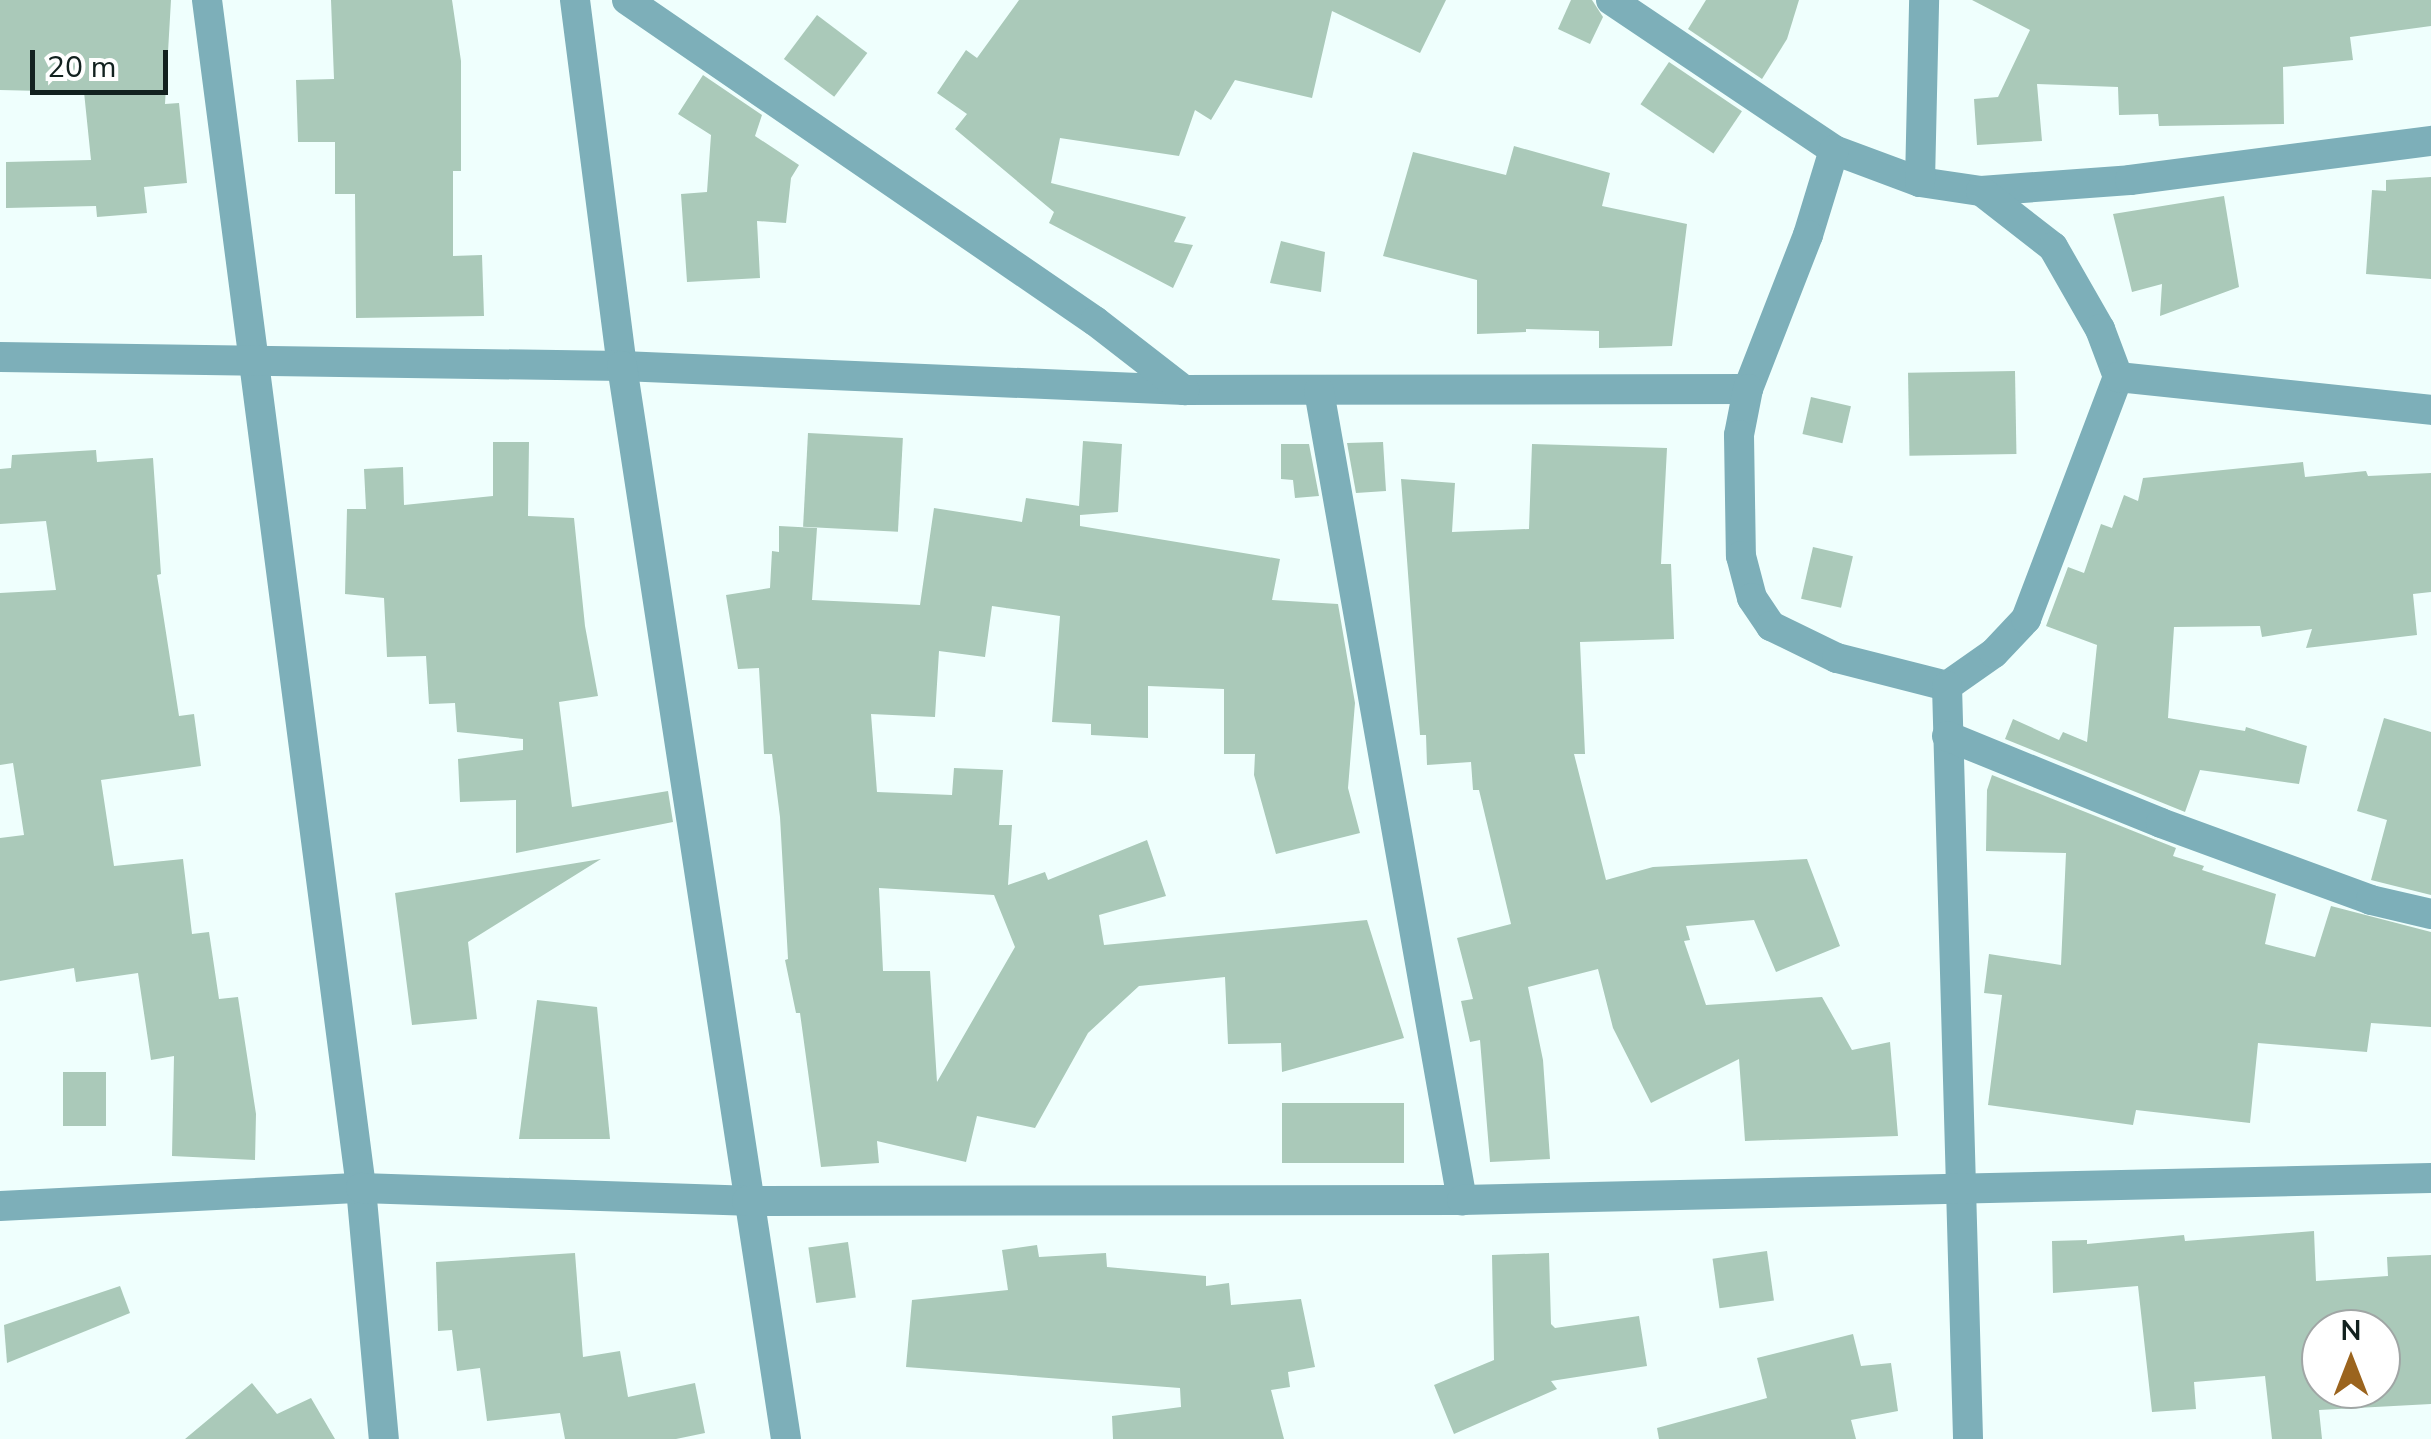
<!DOCTYPE html>
<html>
<head>
<meta charset="utf-8">
<style>
	body { margin:0 }
	#map { position:relative; width:2431px; height:1439px; overflow:hidden; background:#effffd; font-family:"Nunito Sans",sans-serif }
	div>[style] { position:absolute }
	.building>* { inset:0; background:#aac9b9; transform-origin:0 0 }
	.minor>* { height:30px; margin:-15px; padding:0 15px; transform-origin:15px; border-radius:15px; background:#7dafb9 }
	span { translate:-50% -50%; white-space:nowrap; text-align:center; line-height:1.15; -webkit-text-stroke:8px #fff; paint-order:stroke }
	.north { position:absolute; left:2301px; top:1309px; width:100px; height:100px; box-sizing:border-box; background:#fff; border:2px solid #a0a6a5; border-radius:50%; rotate:0deg; font-size:28px; font-weight:700; line-height:40px; text-align:center; color:#12211f }
	.north::after { content:''; display:block; margin:auto; width:35px; height:45px; background:#9b641e; clip-path:polygon(50% 0,100% 100%,50% 72%,0 100%) }
	.scale { position:absolute; left:30px; top:50px; width:138px; height:45px; box-sizing:border-box; border:5px solid #12211f; border-top:0; padding-left:12px; font-size:30px; line-height:35px; white-space:nowrap; color:#12211f; -webkit-text-stroke:8px #fff; paint-order:stroke }
</style>
</head>
<body>
<div id="map">
	<div class="building">
		<div style="clip-path:polygon(0 0,171px 0,165px 104px,179px 103px,187px 183px,144px 187px,147px 213px,97px 217px,96px 206px,6px 208px,6px 162px,91px 160px,84px 92px,0 90px)"></div>
		<div style="clip-path:polygon(331px 0,452px 0,461px 61px,461px 171px,453px 171px,453px 256px,482px 255px,484px 316px,356px 318px,355px 194px,335px 194px,335px 142px,298px 142px,296px 80px,334px 79px)"></div>
		<div style="clip-path:polygon(1019px 0,1446px 0,1420px 53px,1332px 11px,1312px 98px,1235px 80px,1211px 120px,1195px 110px,1179px 156px,1060px 138px,1051px 183px,1186px 217px,1174px 242px,1193px 245px,1173px 288px,1049px 223px,1054px 212px,955px 129px,967px 114px,937px 93px,966px 50px,977px 58px)"></div>
		<div style="clip-path:polygon(1571px 0,1592px 0,1603px 17px,1590px 44px,1558px 29px)"></div>
		<div style="clip-path:polygon(1706px 0,1799px 0,1787px 39px,1762px 79px,1688px 29px)"></div>
		<div style="clip-path:polygon(1972px 0,2431px 0,2431px 26px,2350px 37px,2353px 60px,2283px 67px,2284px 124px,2159px 126px,2158px 114px,2119px 115px,2118px 87px,2037px 84px,2042px 141px,1977px 145px,1974px 99px,1998px 97px,2030px 30px)"></div>
		<div style="left:817px;top:15px;width:63px;height:55px;rotate:37deg"></div>
		<div style="left:1669px;top:62px;width:88px;height:51px;rotate:34deg"></div>
		<div style="clip-path:polygon(703px 75px,762px 115px,755px 136px,799px 165px,791px 178px,786px 223px,757px 221px,760px 278px,687px 282px,681px 194px,707px 192px,711px 135px,678px 114px)"></div>
		<div style="clip-path:polygon(1514px 146px,1610px 173px,1602px 206px,1687px 224px,1672px 346px,1599px 348px,1599px 331px,1526px 329px,1526px 332px,1477px 334px,1477px 280px,1383px 256px,1413px 152px,1506px 175px)"></div>
		<div style="clip-path:polygon(2431px 177px,2431px 279px,2366px 274px,2372px 190px,2386px 191px,2386px 180px)"></div>
		<div style="clip-path:polygon(2224px 196px,2239px 287px,2160px 316px,2162px 284px,2132px 292px,2113px 214px)"></div>
		<div style="clip-path:polygon(1281px 241px,1325px 252px,1321px 292px,1270px 283px)"></div>
		<div style="left:2015px;top:371px;width:83px;height:107px;rotate:89deg"></div>
		<div style="left:1811px;top:397px;width:41px;height:38px;rotate:13deg"></div>
		<div style="left:808px;top:433px;width:95px;height:94px;rotate:3deg"></div>
		<div style="clip-path:polygon(evenodd,1083px 441px,1122px 444px,1118px 512px,1080px 515px,1080px 526px,1280px 559px,1272px 600px,1338px 604px,1355px 703px,1348px 788px,1360px 833px,1276px 854px,1254px 775px,1255px 754px,1224px 754px,1224px 689px,1148px 686px,1148px 738px,1091px 735px,1091px 724px,1052px 722px,1060px 616px,992px 606px,985px 657px,939px 651px,935px 717px,871px 714px,877px 792px,952px 795px,954px 768px,1003px 770px,999px 825px,1012px 825px,1008px 885px,1045px 872px,1048px 880px,1147px 840px,1166px 896px,1099px 915px,1104px 945px,1367px 920px,1404px 1038px,1282px 1072px,1281px 1043px,1228px 1044px,1225px 977px,1139px 986px,1088px 1033px,1035px 1128px,977px 1116px,966px 1162px,877px 1141px,879px 1163px,821px 1167px,800px 1013px,796px 1013px,785px 960px,788px 959px,780px 817px,772px 754px,764px 754px,759px 668px,738px 669px,726px 595px,770px 588px,772px 551px,779px 552px,779px 526px,817px 528px,812px 600px,920px 605px,934px 508px,1022px 522px,1026px 498px,1079px 506px,1083px 441px,879px 888px,994px 895px,1015px 947px,937px 1082px,930px 971px,883px 971px,879px 888px)"></div>
		<div style="clip-path:polygon(493px 442px,529px 442px,528px 516px,574px 518px,585px 626px,598px 696px,559px 702px,572px 807px,668px 791px,673px 822px,516px 853px,516px 800px,460px 802px,458px 759px,523px 750px,523px 739px,457px 732px,455px 703px,429px 704px,426px 656px,387px 657px,384px 598px,345px 594px,347px 509px,366px 509px,364px 469px,403px 467px,404px 505px,493px 496px)"></div>
		<div style="clip-path:polygon(1383px 442px,1386px 491px,1356px 493px,1347px 443px)"></div>
		<div style="clip-path:polygon(1281px 444px,1309px 444px,1319px 496px,1295px 498px,1293px 480px,1281px 479px)"></div>
		<div style="clip-path:polygon(1532px 444px,1667px 448px,1661px 564px,1671px 564px,1674px 639px,1580px 642px,1585px 754px,1574px 754px,1606px 880px,1653px 867px,1807px 859px,1840px 946px,1776px 972px,1754px 920px,1686px 926px,1690px 940px,1684px 941px,1706px 1005px,1822px 997px,1852px 1050px,1890px 1042px,1898px 1136px,1745px 1141px,1739px 1059px,1651px 1103px,1613px 1028px,1598px 969px,1528px 987px,1543px 1060px,1550px 1159px,1490px 1162px,1480px 1040px,1470px 1042px,1461px 1001px,1473px 999px,1457px 938px,1511px 924px,1479px 790px,1473px 790px,1471px 762px,1427px 765px,1426px 735px,1420px 735px,1401px 479px,1455px 483px,1452px 532px,1529px 529px)"></div>
		<div style="clip-path:polygon(96px 450px,97px 462px,153px 458px,161px 574px,157px 575px,179px 716px,194px 714px,201px 766px,101px 780px,114px 866px,183px 859px,192px 934px,209px 932px,219px 999px,238px 997px,256px 1114px,255px 1160px,172px 1156px,174px 1056px,151px 1060px,138px 973px,76px 982px,74px 968px,0 981px,0 838px,24px 835px,13px 763px,0 765px,0 593px,56px 590px,46px 521px,0 524px,0 469px,11px 468px,12px 455px)"></div>
		<div style="clip-path:polygon(2303px 462px,2305px 477px,2366px 471px,2368px 476px,2431px 473px,2431px 592px,2413px 594px,2417px 635px,2306px 648px,2312px 629px,2262px 637px,2260px 626px,2174px 627px,2168px 718px,2245px 731px,2246px 727px,2307px 746px,2299px 784px,2200px 770px,2185px 812px,2005px 739px,2013px 719px,2059px 740px,2063px 732px,2087px 742px,2097px 645px,2046px 626px,2068px 567px,2084px 573px,2101px 524px,2112px 528px,2124px 495px,2138px 501px,2143px 478px)"></div>
		<div style="left:1813px;top:547px;width:41px;height:53px;rotate:13deg"></div>
		<div style="clip-path:polygon(2384px 718px,2431px 732px,2431px 895px,2371px 880px,2387px 820px,2357px 811px)"></div>
		<div style="clip-path:polygon(1992px 775px,2176px 848px,2173px 856px,2204px 866px,2202px 870px,2276px 894px,2265px 944px,2315px 957px,2331px 906px,2431px 932px,2431px 1027px,2371px 1023px,2367px 1052px,2258px 1043px,2250px 1123px,2136px 1110px,2133px 1125px,1988px 1105px,2002px 995px,1984px 993px,1989px 954px,2061px 965px,2066px 853px,1986px 851px,1987px 790px)"></div>
		<div style="clip-path:polygon(601px 859px,468px 942px,477px 1019px,412px 1025px,395px 893px)"></div>
		<div style="clip-path:polygon(537px 1000px,597px 1007px,610px 1139px,519px 1139px)"></div>
		<div style="left:63px;top:1072px;width:43px;height:54px"></div>
		<div style="left:1282px;top:1103px;width:122px;height:60px"></div>
		<div style="clip-path:polygon(evenodd,2314px 1231px,2316px 1281px,2388px 1276px,2387px 1257px,2431px 1255px,2431px 1404px,2319px 1410px,2322px 1439px,2272px 1439px,2265px 1376px,2194px 1382px,2196px 1409px,2152px 1412px,2138px 1286px,2053px 1293px,2052px 1241px,2087px 1240px,2087px 1244px,2184px 1235px,2185px 1241px,2314px 1231px,2321px 1329px,2381px 1329px,2381px 1389px,2321px 1389px,2321px 1329px)"></div>
		<div style="left:848px;top:1242px;width:56px;height:40px;rotate:82deg"></div>
		<div style="clip-path:polygon(1037px 1245px,1039px 1257px,1106px 1253px,1107px 1267px,1206px 1276px,1206px 1286px,1229px 1283px,1231px 1305px,1301px 1299px,1315px 1367px,1288px 1372px,1290px 1387px,1271px 1390px,1284px 1439px,1113px 1439px,1112px 1416px,1181px 1407px,1180px 1388px,906px 1367px,912px 1300px,1008px 1290px,1002px 1250px)"></div>
		<div style="left:1767px;top:1251px;width:50px;height:55px;rotate:82deg"></div>
		<div style="clip-path:polygon(575px 1253px,583px 1357px,620px 1351px,628px 1397px,695px 1383px,705px 1433px,676px 1439px,565px 1439px,560px 1413px,487px 1421px,480px 1368px,457px 1371px,452px 1330px,438px 1331px,436px 1262px)"></div>
		<div style="clip-path:polygon(1549px 1253px,1551px 1324px,1555px 1328px,1639px 1316px,1647px 1366px,1551px 1381px,1557px 1389px,1454px 1434px,1434px 1385px,1494px 1360px,1492px 1255px)"></div>
		<div style="clip-path:polygon(120px 1286px,130px 1313px,7px 1363px,4px 1325px)"></div>
		<div style="clip-path:polygon(1853px 1334px,1861px 1366px,1891px 1363px,1898px 1411px,1851px 1420px,1856px 1439px,1659px 1439px,1657px 1428px,1767px 1398px,1757px 1358px)"></div>
		<div style="clip-path:polygon(252px 1383px,277px 1414px,311px 1398px,335px 1439px,185px 1439px)"></div>
	</div>
	<div class="minor">
		<div style="left:207px;top:0;width:1198px;rotate:82.61deg"></div>
		<div style="left:361px;top:1188px;width:252px;rotate:84.8deg"></div>
		<div style="left:575px;top:0;width:369px;rotate:82.7deg"></div>
		<div style="left:622px;top:366px;width:563px;rotate:2.45deg"></div>
		<div style="left:1184px;top:390px;width:564px;rotate:-0.1deg"></div>
		<div style="left:627px;top:0;width:568px;rotate:34.45deg"></div>
		<div style="left:1095px;top:321px;width:113px;rotate:37.8deg"></div>
		<div style="left:1611px;top:0;width:269px;rotate:33.9deg"></div>
		<div style="left:1834px;top:150px;width:92px;rotate:20.4deg"></div>
		<div style="left:1920px;top:182px;width:62px;rotate:8.4deg"></div>
		<div style="left:1981px;top:191px;width:149px;rotate:-4.2deg"></div>
		<div style="left:2130px;top:180px;width:304px;rotate:-7.4deg"></div>
		<div style="left:1834px;top:150px;width:89px;rotate:107deg"></div>
		<div style="left:1808px;top:235px;width:165px;rotate:111.3deg"></div>
		<div style="left:1748px;top:389px;width:47px;rotate:101.1deg"></div>
		<div style="left:1739px;top:435px;width:121px;rotate:89.1deg"></div>
		<div style="left:1741px;top:556px;width:43px;rotate:75.3deg"></div>
		<div style="left:1752px;top:598px;width:34px;rotate:56deg"></div>
		<div style="left:1771px;top:626px;width:73px;rotate:25.9deg"></div>
		<div style="left:1837px;top:658px;width:114px;rotate:14.3deg"></div>
		<div style="left:1947px;top:686px;width:57px;rotate:-35.1deg"></div>
		<div style="left:1994px;top:653px;width:47px;rotate:-46.7deg"></div>
		<div style="left:2026px;top:619px;width:259px;rotate:-69.2deg"></div>
		<div style="left:1920px;top:182px;width:182px;rotate:-88.7deg"></div>
		<div style="left:1981px;top:191px;width:91px;rotate:37.9deg"></div>
		<div style="left:2053px;top:247px;width:95px;rotate:60.2deg"></div>
		<div style="left:2100px;top:329px;width:51px;rotate:69.4deg"></div>
		<div style="left:2118px;top:377px;width:315px;rotate:6deg"></div>
		<div style="left:0;top:357px;width:622px;rotate:0.83deg"></div>
		<div style="left:622px;top:366px;width:1085px;rotate:81.31deg"></div>
		<div style="left:1319px;top:391px;width:822px;rotate:79.98deg"></div>
		<div style="left:1947px;top:686px;width:753px;rotate:88.4deg"></div>
		<div style="left:1947px;top:736px;width:231px;rotate:22.1deg"></div>
		<div style="left:2161px;top:823px;width:224px;rotate:20.1deg"></div>
		<div style="left:2371px;top:900px;width:62px;rotate:13.1deg"></div>
		<div style="left:0;top:1206px;width:361px;rotate:-2.9deg"></div>
		<div style="left:361px;top:1188px;width:386px;rotate:1.9deg"></div>
		<div style="left:747px;top:1201px;width:715px;rotate:-0.08deg"></div>
		<div style="left:1462px;top:1200px;width:969px;rotate:-1.3deg"></div>
	</div>
	<div class="north">N</div>
	<div class="scale">20 m</div>
</div>
</body>
</html>
